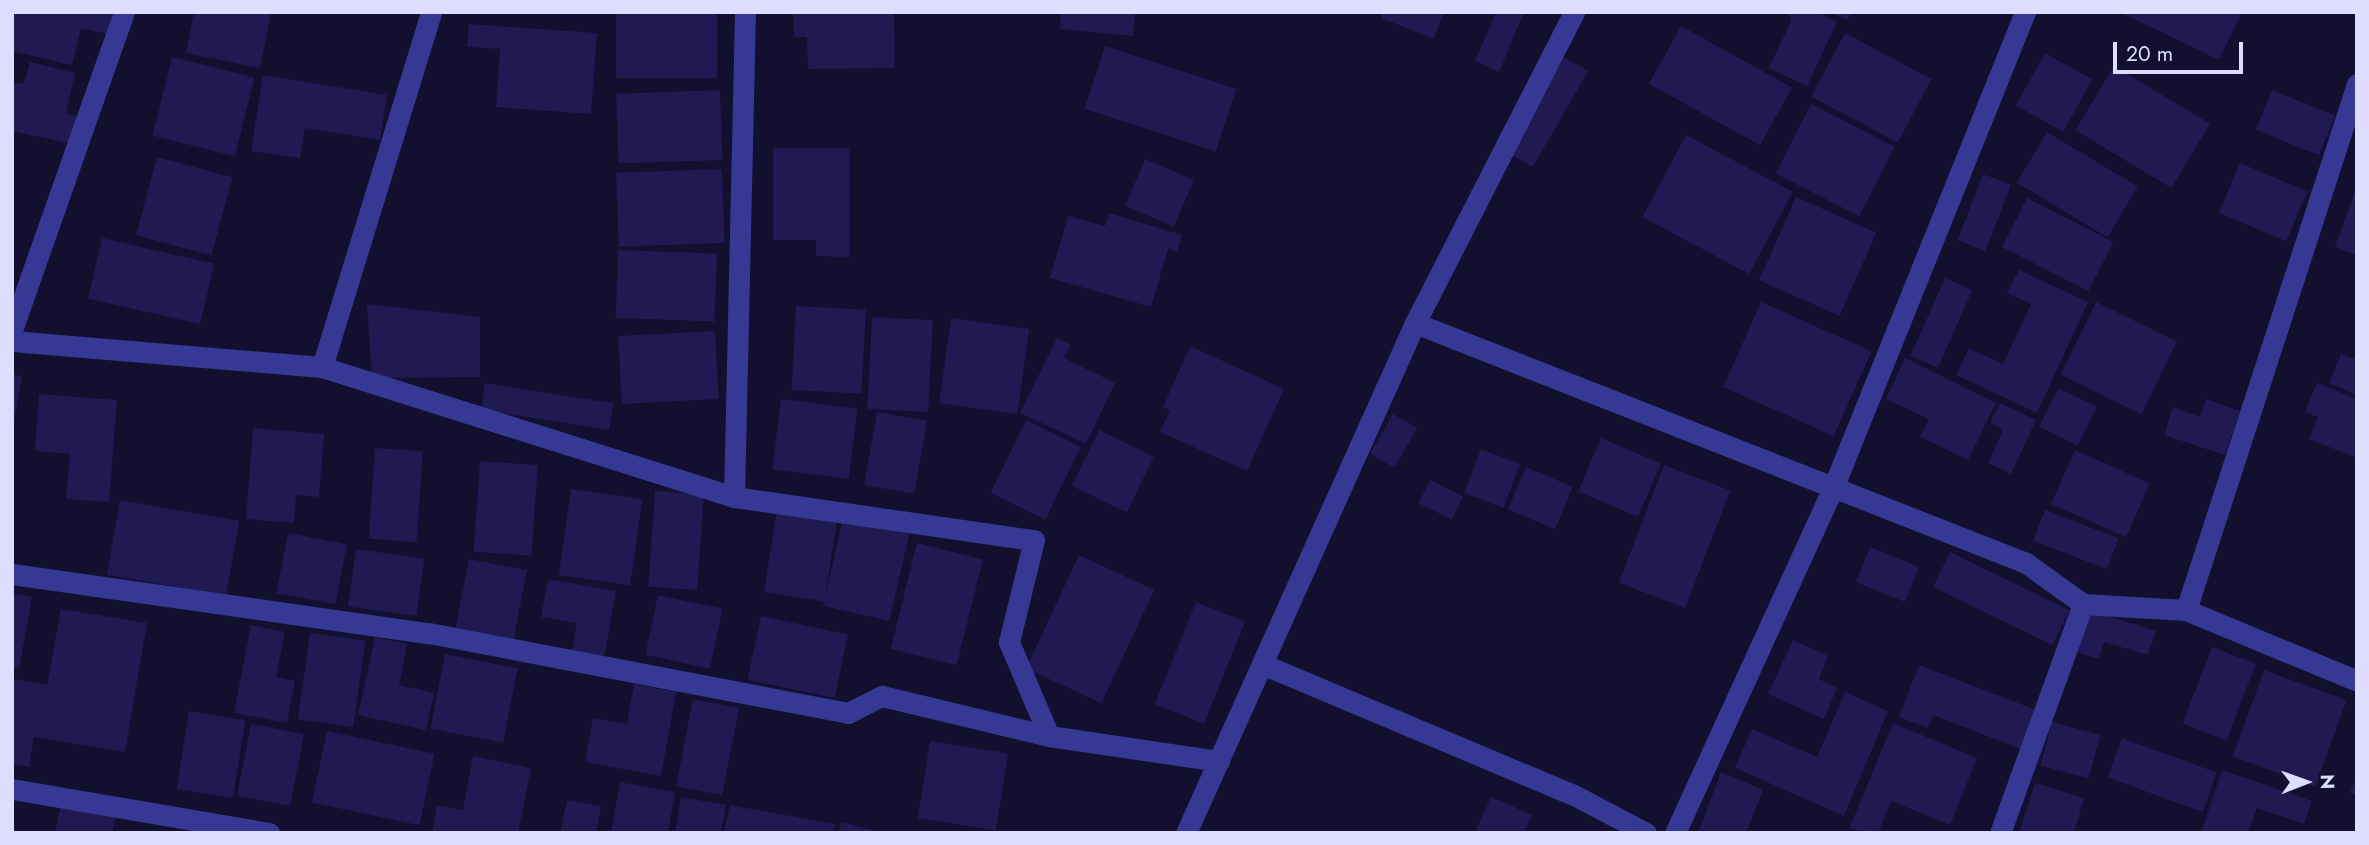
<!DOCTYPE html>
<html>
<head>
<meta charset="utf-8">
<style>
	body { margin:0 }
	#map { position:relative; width:2369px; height:845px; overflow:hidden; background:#120f2f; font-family:Jost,sans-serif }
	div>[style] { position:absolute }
	.building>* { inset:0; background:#201952; transform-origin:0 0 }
	.minor>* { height:21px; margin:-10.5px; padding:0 10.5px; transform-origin:10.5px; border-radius:10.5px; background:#353993 }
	span { translate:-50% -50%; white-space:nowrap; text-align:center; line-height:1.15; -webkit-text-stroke:5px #120f2f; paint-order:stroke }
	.frame { position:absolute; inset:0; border:14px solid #deddff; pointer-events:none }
	.north { position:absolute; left:2271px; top:747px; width:70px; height:70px; -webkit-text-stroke:5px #120f2f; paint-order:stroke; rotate:89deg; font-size:19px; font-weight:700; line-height:28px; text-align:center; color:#deddff }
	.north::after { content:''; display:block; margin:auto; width:24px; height:32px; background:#deddff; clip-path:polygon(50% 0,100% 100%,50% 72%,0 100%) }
	.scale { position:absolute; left:2113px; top:42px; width:130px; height:32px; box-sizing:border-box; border:4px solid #deddff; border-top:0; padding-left:9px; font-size:21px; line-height:24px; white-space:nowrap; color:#deddff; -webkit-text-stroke:5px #120f2f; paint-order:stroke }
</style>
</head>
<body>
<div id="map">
	<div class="building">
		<div style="clip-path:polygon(14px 12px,112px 12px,107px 34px,81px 28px,72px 65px,12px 51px)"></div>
		<div style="clip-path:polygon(194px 12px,271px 13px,260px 68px,186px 53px)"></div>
		<div style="left:616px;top:12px;width:101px;height:66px"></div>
		<div style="clip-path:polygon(793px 12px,894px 12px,895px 68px,808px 69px,807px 37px,794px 37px)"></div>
		<div style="clip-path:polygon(1061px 12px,1135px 12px,1133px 36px,1060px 29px)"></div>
		<div style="clip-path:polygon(1383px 12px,1444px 12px,1434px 39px,1381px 18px)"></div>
		<div style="clip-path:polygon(1496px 12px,1524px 12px,1499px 72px,1475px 61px)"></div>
		<div style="clip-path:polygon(1788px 12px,1817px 12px,1837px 22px,1807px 86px,1769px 68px,1791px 21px)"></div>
		<div style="clip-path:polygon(1829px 12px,1851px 12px,1847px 20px)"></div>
		<div style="clip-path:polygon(2120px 12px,2242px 12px,2219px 60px)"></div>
		<div style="clip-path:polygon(469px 24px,597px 33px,591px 114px,496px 107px,500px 49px,467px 47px)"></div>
		<div style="left:1681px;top:26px;width:127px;height:66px;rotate:29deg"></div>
		<div style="left:1845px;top:33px;width:98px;height:72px;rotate:28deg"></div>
		<div style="left:1105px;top:46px;width:138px;height:66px;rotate:18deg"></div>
		<div style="left:2045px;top:53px;width:54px;height:60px;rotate:29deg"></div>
		<div style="left:172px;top:57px;width:85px;height:81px;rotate:14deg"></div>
		<div style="left:1564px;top:57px;width:28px;height:111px;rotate:30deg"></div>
		<div style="clip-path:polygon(30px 62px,75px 73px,66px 113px,79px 117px,73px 144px,12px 131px,12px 82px,24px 84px)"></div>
		<div style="left:2114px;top:66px;width:112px;height:75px;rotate:31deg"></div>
		<div style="clip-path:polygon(263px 75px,387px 95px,380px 140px,305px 128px,300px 158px,251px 151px)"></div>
		<div style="left:720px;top:90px;width:70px;height:104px;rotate:88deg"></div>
		<div style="left:2272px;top:90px;width:68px;height:43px;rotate:22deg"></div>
		<div style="left:1811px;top:104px;width:94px;height:78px;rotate:27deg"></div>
		<div style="left:2047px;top:132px;width:106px;height:59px;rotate:31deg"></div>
		<div style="left:1686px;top:135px;width:121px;height:93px;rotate:28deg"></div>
		<div style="clip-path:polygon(773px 148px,849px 148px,849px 257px,816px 256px,816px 240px,773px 240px)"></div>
		<div style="left:157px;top:157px;width:78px;height:81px;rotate:15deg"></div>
		<div style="left:1145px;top:159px;width:53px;height:51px;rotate:23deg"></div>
		<div style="left:2240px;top:163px;width:73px;height:54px;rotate:23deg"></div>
		<div style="left:722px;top:169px;width:74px;height:106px;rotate:88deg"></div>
		<div style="left:1983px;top:174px;width:30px;height:71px;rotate:21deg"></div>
		<div style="clip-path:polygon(2357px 186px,2357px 255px,2335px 247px)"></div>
		<div style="left:1796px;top:197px;width:88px;height:91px;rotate:24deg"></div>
		<div style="left:2027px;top:198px;width:97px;height:55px;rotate:27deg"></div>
		<div style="clip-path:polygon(1109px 213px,1182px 235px,1177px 252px,1168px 249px,1151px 307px,1050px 278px,1068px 216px,1105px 226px)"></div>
		<div style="left:102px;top:238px;width:115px;height:62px;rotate:13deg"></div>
		<div style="left:618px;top:250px;width:99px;height:68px;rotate:2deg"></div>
		<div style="clip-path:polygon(2019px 270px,2088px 302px,2037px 413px,1956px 375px,1969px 348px,2003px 364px,2031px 304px,2007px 293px)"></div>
		<div style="left:1945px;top:278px;width:30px;height:85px;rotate:24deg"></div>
		<div style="left:1761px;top:302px;width:121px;height:93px;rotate:24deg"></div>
		<div style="left:2096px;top:302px;width:90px;height:81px;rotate:26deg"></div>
		<div style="clip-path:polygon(367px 304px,480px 317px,480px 377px,372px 378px)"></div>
		<div style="left:796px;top:306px;width:70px;height:84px;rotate:3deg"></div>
		<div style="left:872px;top:317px;width:61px;height:92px;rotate:3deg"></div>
		<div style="left:951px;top:318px;width:79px;height:86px;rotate:8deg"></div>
		<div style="left:715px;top:331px;width:68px;height:97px;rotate:87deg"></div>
		<div style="clip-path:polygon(1057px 338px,1071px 345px,1064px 358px,1115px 383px,1086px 444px,1020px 413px)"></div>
		<div style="clip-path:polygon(1190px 346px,1284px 389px,1247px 471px,1160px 432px,1170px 410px,1163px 407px)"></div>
		<div style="clip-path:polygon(2341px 354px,2357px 360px,2357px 395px,2329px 383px)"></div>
		<div style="clip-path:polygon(1905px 358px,1996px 403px,1968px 460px,1920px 437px,1929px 419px,1886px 399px)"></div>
		<div style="clip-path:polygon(12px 374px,22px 376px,14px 421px,12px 420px)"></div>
		<div style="left:485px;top:383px;width:130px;height:27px;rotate:9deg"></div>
		<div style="clip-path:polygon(2317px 383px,2357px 399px,2357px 458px,2309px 439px,2318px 417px,2305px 412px)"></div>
		<div style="left:2058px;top:388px;width:43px;height:43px;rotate:26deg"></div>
		<div style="clip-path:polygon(39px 394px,117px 400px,109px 502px,66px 499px,70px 454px,35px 451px)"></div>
		<div style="left:781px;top:399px;width:77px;height:71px;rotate:7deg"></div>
		<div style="clip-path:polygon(2206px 399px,2240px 411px,2225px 455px,2164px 435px,2173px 407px,2200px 417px)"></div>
		<div style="clip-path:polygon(2000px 403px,2036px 420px,2011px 474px,1988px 463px,2003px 430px,1990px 423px)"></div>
		<div style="left:877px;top:412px;width:51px;height:74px;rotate:10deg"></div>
		<div style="left:1393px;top:414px;width:28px;height:46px;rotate:30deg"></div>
		<div style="left:1026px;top:420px;width:61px;height:81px;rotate:26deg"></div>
		<div style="clip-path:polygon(253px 428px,324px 434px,319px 497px,296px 495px,294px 523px,246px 519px)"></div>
		<div style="left:1099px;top:430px;width:61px;height:62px;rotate:26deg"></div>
		<div style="left:1601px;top:438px;width:65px;height:58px;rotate:23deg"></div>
		<div style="left:375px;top:448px;width:48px;height:91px;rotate:4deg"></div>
		<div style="left:1481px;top:449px;width:42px;height:47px;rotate:21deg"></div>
		<div style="left:2075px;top:450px;width:82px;height:59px;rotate:24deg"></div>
		<div style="left:480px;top:461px;width:58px;height:91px;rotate:4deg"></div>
		<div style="left:1664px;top:465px;width:71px;height:126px;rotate:21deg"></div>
		<div style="left:1526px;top:467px;width:51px;height:46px;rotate:23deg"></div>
		<div style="left:1430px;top:480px;width:37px;height:26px;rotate:26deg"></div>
		<div style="left:571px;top:489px;width:72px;height:87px;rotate:8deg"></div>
		<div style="left:655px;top:491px;width:49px;height:96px;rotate:4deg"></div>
		<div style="left:120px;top:500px;width:121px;height:76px;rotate:10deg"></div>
		<div style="left:777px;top:510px;width:61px;height:83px;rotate:9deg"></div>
		<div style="left:2045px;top:510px;width:79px;height:33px;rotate:21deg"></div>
		<div style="left:843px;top:519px;width:68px;height:89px;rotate:13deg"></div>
		<div style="left:288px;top:533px;width:60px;height:61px;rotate:11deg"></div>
		<div style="left:917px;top:543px;width:68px;height:109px;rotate:14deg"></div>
		<div style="left:1870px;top:547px;width:53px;height:38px;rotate:22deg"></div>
		<div style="left:356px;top:549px;width:69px;height:58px;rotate:8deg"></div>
		<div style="left:1950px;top:552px;width:133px;height:39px;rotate:26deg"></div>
		<div style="left:1079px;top:555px;width:83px;height:125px;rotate:25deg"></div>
		<div style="left:469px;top:559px;width:59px;height:75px;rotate:11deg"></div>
		<div style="clip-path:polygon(548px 579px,616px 591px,603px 663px,571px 657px,577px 623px,541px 617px)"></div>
		<div style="clip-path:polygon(12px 593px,32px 597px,19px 669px,12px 667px)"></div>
		<div style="left:658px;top:595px;width:66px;height:61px;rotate:12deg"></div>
		<div style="left:1196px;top:602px;width:53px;height:110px;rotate:22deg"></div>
		<div style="clip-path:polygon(61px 609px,147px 623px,125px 752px,34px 737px,29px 767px,12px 764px,14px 679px,47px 685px)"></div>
		<div style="clip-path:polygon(2084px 609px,2156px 631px,2148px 655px,2104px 642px,2099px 659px,2072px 651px)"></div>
		<div style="left:761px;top:616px;width:89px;height:65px;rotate:12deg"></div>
		<div style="clip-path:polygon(251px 625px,285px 632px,276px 677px,295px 681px,287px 723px,234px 713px)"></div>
		<div style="left:310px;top:633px;width:56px;height:87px;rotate:8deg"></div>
		<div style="clip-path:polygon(375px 637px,407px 644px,399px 685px,434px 693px,426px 730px,358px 715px)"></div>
		<div style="clip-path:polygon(1793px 640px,1828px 656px,1819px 679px,1837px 688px,1824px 719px,1768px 694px)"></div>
		<div style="left:2212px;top:647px;width:47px;height:82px;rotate:21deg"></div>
		<div style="left:445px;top:654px;width:74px;height:76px;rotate:11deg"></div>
		<div style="clip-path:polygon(1919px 665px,2036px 710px,2021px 749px,1933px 715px,1928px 728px,1899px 717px)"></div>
		<div style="left:2264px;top:670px;width:88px;height:92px;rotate:20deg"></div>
		<div style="clip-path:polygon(634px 684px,676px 692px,661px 776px,585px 762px,593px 718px,627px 724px)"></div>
		<div style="clip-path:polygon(1845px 692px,1888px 711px,1844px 816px,1735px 768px,1752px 729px,1817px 757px)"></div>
		<div style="left:693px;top:699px;width:47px;height:89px;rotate:11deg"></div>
		<div style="left:189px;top:711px;width:57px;height:79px;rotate:9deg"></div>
		<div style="left:2052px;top:722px;width:50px;height:45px;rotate:15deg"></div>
		<div style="clip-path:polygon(1893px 723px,1977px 758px,1950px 825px,1891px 801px,1878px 833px,1849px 829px)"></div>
		<div style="left:251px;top:724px;width:54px;height:73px;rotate:11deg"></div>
		<div style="left:327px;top:731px;width:110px;height:73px;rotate:12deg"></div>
		<div style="left:2122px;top:738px;width:101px;height:42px;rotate:20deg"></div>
		<div style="left:930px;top:741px;width:79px;height:78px;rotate:9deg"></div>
		<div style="clip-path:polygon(473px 756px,531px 768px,518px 833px,432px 833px,437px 805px,463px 810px)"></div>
		<div style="clip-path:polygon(2222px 770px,2312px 801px,2304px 824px,2257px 808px,2248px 833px,2201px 833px)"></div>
		<div style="clip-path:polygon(1721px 772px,1763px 790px,1746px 833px,1698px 833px)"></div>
		<div style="clip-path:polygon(2357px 775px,2357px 796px,2350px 793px)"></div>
		<div style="clip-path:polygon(620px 782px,675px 792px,668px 833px,611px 833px)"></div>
		<div style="clip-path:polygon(2035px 783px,2084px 798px,2074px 833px,2019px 833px)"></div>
		<div style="clip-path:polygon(681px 797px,726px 805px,721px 833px,675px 833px)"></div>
		<div style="clip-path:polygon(1491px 797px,1532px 815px,1524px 833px,1475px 833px)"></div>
		<div style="clip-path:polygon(567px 800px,601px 806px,596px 833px,560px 833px)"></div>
		<div style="clip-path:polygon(61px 804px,116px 815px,112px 833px,55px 833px)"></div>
		<div style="clip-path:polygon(730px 805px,835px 824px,833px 833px,724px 833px)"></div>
		<div style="clip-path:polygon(841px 822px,880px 832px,880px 833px,839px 833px)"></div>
	</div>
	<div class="minor">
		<div style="left:1415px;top:323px;width:656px;rotate:21.44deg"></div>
		<div style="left:2026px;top:563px;width:70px;rotate:35.7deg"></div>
		<div style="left:2083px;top:604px;width:103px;rotate:3.3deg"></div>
		<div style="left:2186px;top:610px;width:185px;rotate:22.5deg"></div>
		<div style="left:12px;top:330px;width:337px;rotate:-70.6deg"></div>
		<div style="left:12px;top:341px;width:311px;rotate:4.8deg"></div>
		<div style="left:322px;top:367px;width:432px;rotate:17.5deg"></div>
		<div style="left:734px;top:497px;width:303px;rotate:8.2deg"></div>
		<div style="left:1034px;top:540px;width:105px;rotate:103.8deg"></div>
		<div style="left:1009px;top:642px;width:102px;rotate:66.9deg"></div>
		<div style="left:1049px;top:736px;width:172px;rotate:8.4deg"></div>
		<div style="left:322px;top:367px;width:371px;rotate:-72.9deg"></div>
		<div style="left:734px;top:497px;width:485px;rotate:-88.7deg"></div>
		<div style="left:12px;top:574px;width:421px;rotate:8.1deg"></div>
		<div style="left:429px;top:633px;width:427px;rotate:10.8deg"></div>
		<div style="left:848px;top:713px;width:38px;rotate:-27deg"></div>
		<div style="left:882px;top:696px;width:172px;rotate:13.5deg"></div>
		<div style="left:2186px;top:610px;width:553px;rotate:-71.99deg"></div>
		<div style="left:1262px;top:664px;width:338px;rotate:22.8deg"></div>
		<div style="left:1574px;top:795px;width:81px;rotate:27.8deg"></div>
		<div style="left:12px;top:789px;width:261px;rotate:9.7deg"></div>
		<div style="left:1186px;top:833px;width:559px;rotate:-65.82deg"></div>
		<div style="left:1415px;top:323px;width:349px;rotate:-62.9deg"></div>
		<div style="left:1675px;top:833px;width:385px;rotate:-65.4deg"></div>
		<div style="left:1835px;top:483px;width:508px;rotate:-68.03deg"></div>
		<div style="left:2000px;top:833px;width:244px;rotate:-70.1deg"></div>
	</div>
	<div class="frame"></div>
	<div class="north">N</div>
	<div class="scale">20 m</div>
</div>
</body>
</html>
